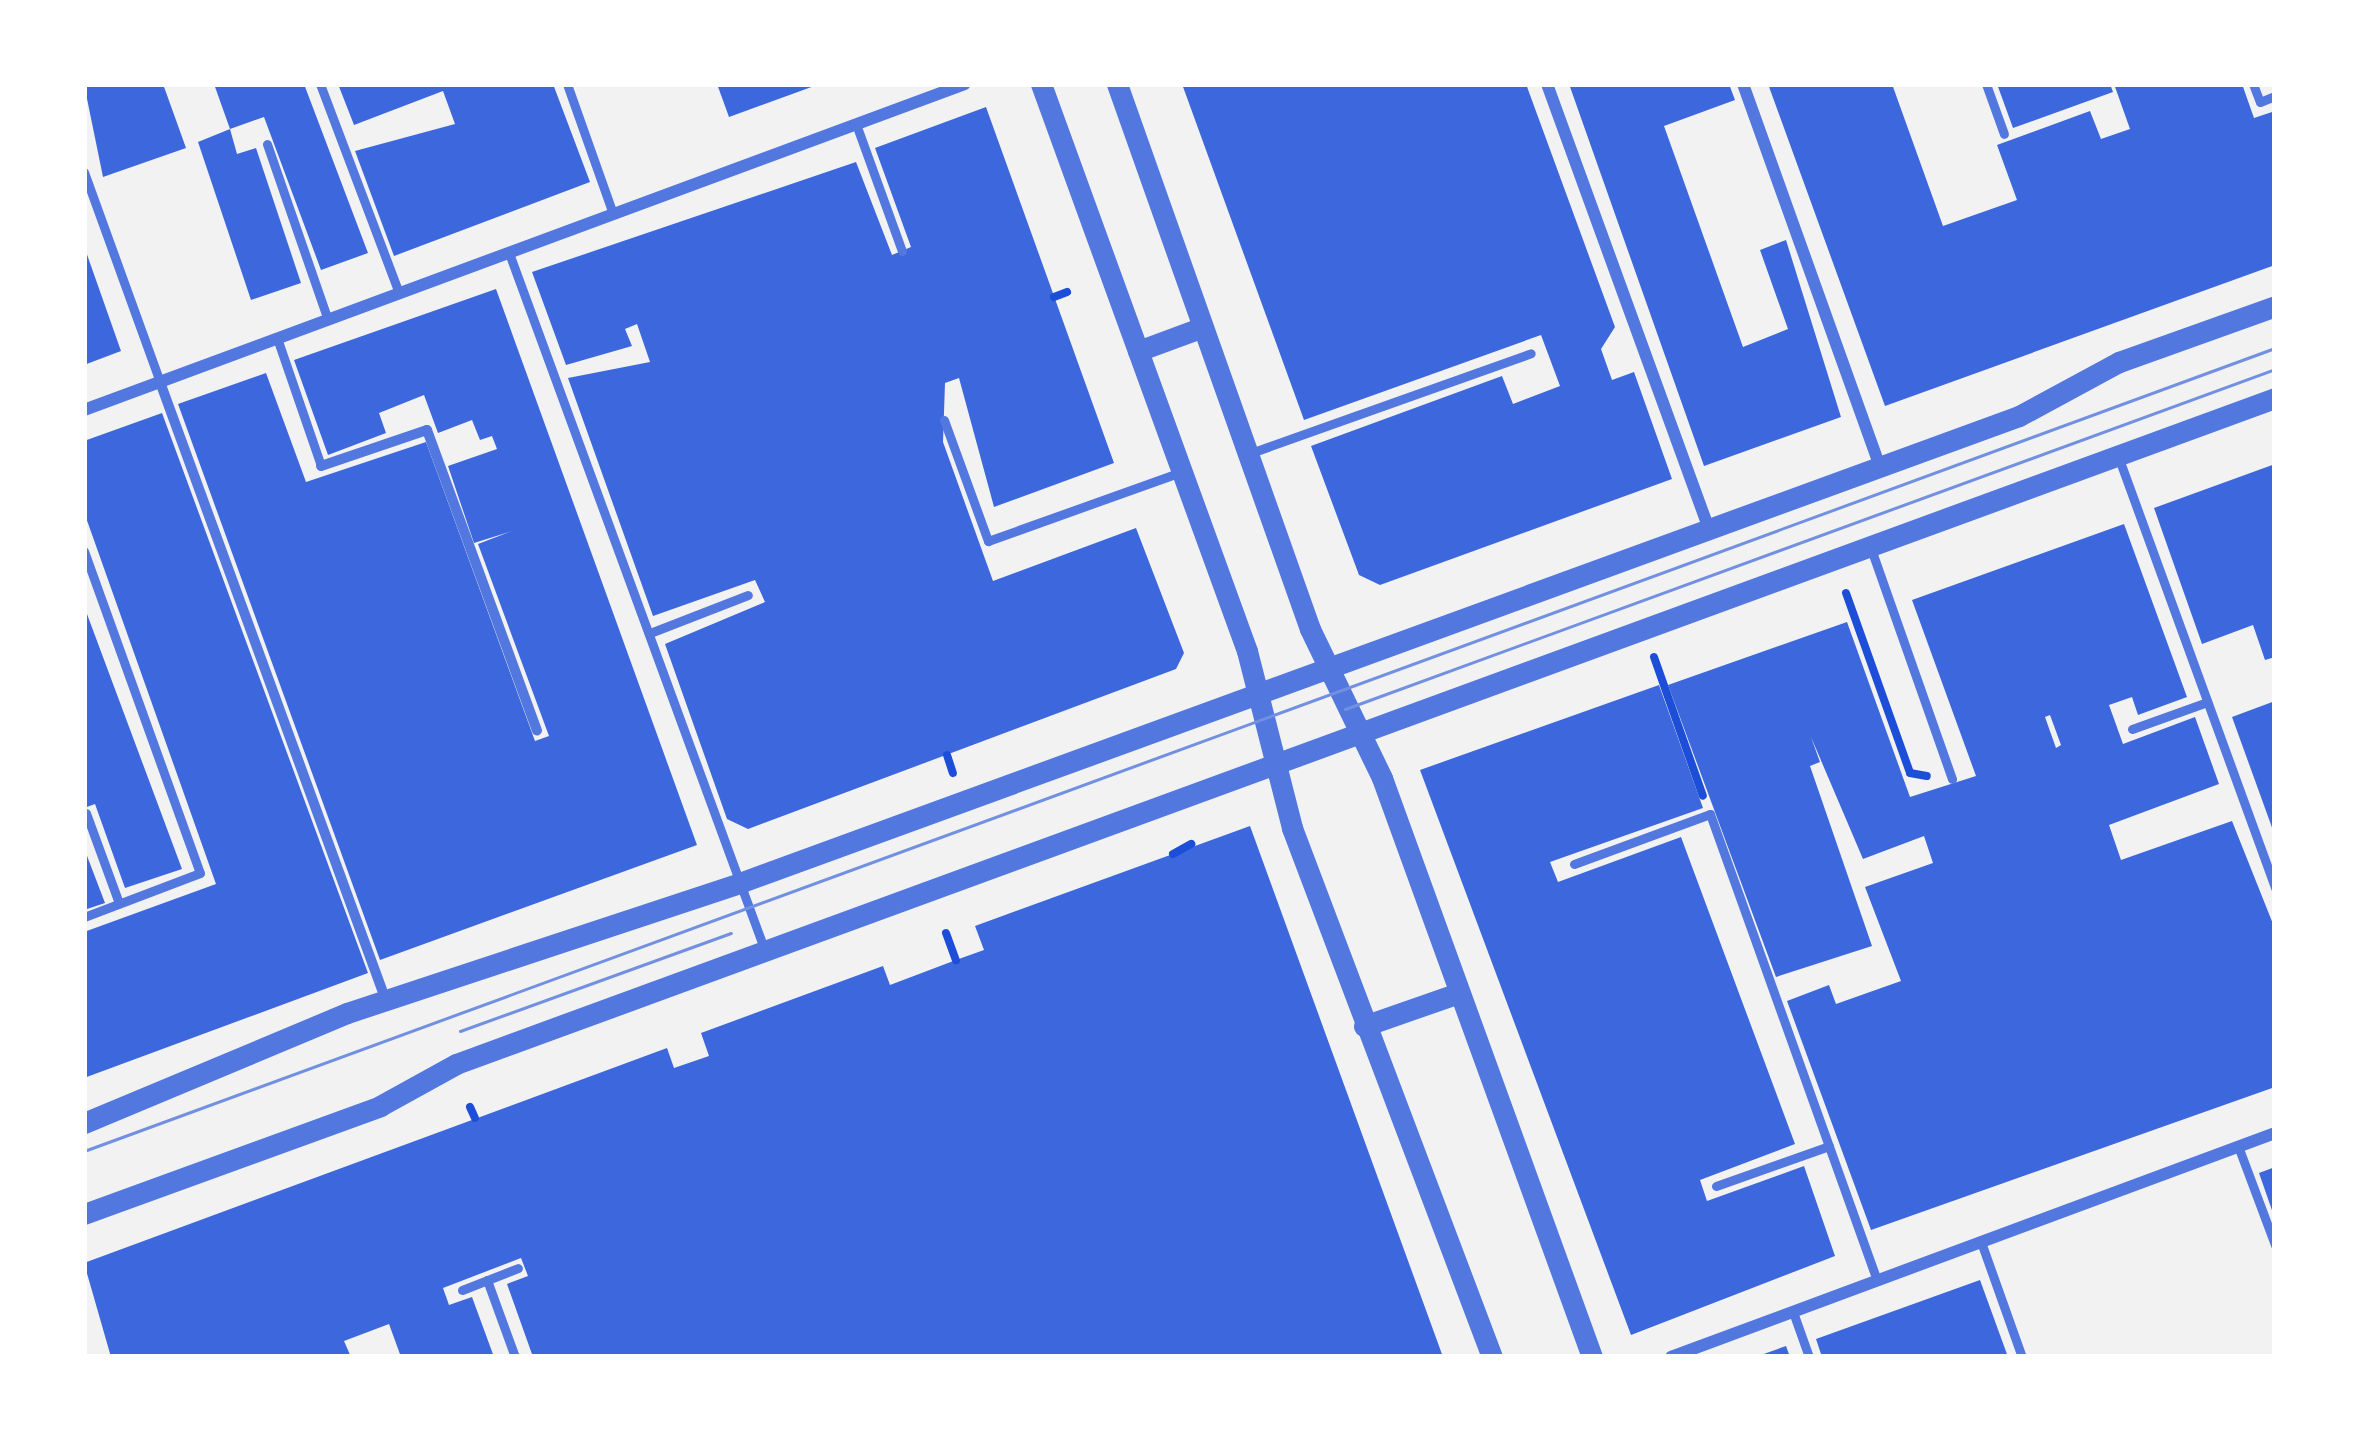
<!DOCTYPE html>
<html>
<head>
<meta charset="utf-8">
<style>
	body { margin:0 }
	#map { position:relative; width:2359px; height:1441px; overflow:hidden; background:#f2f2f2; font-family:"IBM Plex Sans",sans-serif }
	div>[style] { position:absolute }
	.building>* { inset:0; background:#3d67dc }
	.path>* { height:8px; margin:-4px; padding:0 4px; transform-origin:4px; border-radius:4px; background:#1d4ed8 }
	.service>* { height:9px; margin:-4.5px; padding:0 4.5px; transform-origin:4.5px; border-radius:4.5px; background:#5277de }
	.pedestrian>* { height:10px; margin:-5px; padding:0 5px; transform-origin:5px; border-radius:5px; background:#5277de }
	.minor>* { height:12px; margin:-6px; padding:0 6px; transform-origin:6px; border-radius:6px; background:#5277de }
	.tertiary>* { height:21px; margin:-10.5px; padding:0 10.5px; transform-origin:10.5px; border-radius:10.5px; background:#5277de }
	.tram>* { height:3px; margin:-1.5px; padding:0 1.5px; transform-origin:1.5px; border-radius:1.5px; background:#7290e2 }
	span { translate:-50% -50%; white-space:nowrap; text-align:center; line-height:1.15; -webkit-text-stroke:12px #fff; paint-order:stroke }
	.frame { position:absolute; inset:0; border:87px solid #fff; pointer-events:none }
</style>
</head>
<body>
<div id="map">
	<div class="building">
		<div style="clip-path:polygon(84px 84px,163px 84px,186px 148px,103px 177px)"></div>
		<div style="clip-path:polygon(214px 84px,304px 84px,368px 253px,321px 270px,264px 117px,230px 129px,237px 154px,256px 148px,301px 283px,251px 300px,198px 142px,230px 129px)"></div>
		<div style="clip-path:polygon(338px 84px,553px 84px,590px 182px,394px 256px,355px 151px,455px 124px,443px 91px,354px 125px)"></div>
		<div style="clip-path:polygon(717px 84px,817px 84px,817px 85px,729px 117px)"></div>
		<div style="clip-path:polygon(1182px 84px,1526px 84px,1615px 327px,1601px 349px,1612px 380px,1634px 372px,1672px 479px,1380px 585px,1359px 575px,1311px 446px,1502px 376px,1513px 404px,1560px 386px,1541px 335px,1304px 420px)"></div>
		<div style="clip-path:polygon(1569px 84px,1729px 84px,1735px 100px,1664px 126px,1743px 347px,1788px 329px,1760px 250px,1786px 240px,1841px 417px,1704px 466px)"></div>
		<div style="clip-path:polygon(1768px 84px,1892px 84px,1943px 226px,2017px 200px,1997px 145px,2090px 111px,2101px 139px,2130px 129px,2114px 84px,2242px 84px,2254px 118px,2275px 111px,2275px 265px,1885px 406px)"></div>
		<div style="clip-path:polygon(1997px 84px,2110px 84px,2113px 92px,2013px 128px)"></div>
		<div style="clip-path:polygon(986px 107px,1114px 463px,994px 507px,959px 378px,945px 383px,943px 442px,993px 581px,1136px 528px,1184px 653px,1176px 669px,748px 829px,727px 819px,665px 644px,765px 602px,755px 580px,653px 616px,568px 378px,650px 362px,637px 324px,625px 329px,632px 346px,566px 365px,532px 272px,856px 162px,892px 255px,911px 247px,875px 148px)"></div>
		<div style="clip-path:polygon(84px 246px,121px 351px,84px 365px)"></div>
		<div style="clip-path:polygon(496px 289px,697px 845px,380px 960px,178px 404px,266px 373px,306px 482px,426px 442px,535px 741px,549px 736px,478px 544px,512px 531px,474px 543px,448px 466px,497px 449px,492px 436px,480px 440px,472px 420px,438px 433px,424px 395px,379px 413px,386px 433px,328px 455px,294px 360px)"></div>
		<div style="clip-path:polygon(162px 413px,368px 973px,84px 1078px,84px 932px,216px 884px,84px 512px,84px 441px)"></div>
		<div style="clip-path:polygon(2275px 464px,2275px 657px,2265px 660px,2253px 625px,2202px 644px,2154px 508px)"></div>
		<div style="clip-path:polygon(evenodd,2124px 524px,2187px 697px,2138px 715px,2132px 697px,2109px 705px,2123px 744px,2195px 717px,2219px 784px,2109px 825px,2121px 860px,2232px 821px,2275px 929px,2275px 1087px,1871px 1230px,1787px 1001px,1829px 985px,1836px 1004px,1901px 981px,1865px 887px,1933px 863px,1924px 836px,1863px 859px,1811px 737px,1820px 762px,1810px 766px,1872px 946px,1776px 977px,1668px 685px,1847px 622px,1910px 797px,1976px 776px,1912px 600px,2124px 524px,2050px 715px,2061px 745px,2056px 748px,2045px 717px,2050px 715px)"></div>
		<div style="clip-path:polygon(84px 606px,182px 869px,125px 888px,95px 804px,84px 808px)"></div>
		<div style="clip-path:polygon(1659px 685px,1703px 808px,1550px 862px,1558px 882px,1681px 837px,1795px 1144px,1700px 1180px,1707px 1201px,1804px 1166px,1835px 1256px,1631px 1335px,1420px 770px)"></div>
		<div style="clip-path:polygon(2275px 701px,2275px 833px,2274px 833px,2232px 717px)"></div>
		<div style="clip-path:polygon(1250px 826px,1443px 1357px,533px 1357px,507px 1284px,528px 1276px,521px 1258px,443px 1288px,449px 1305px,472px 1297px,494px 1357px,401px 1357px,389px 1324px,344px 1341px,351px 1357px,111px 1357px,84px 1263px,667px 1048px,674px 1068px,709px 1056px,701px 1033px,883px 966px,890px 985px,956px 960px,984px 950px,975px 926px)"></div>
		<div style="clip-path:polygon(84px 848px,105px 903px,84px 910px)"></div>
		<div style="clip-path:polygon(2275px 1167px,2275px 1216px,2274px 1216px,2259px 1173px)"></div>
		<div style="clip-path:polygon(1980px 1280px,2008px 1357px,1822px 1357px,1816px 1339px)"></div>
		<div style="clip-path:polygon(1786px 1346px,1790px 1357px,1758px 1357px,1758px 1356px)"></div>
	</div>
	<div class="path">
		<div style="left:1054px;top:297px;width:14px;rotate:-21deg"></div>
		<div style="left:1846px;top:593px;width:191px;rotate:70.4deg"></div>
		<div style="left:1910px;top:773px;width:17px;rotate:10deg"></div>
		<div style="left:1654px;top:657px;width:147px;rotate:70.6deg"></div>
		<div style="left:947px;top:755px;width:19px;rotate:72deg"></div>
		<div style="left:1173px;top:854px;width:21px;rotate:-29deg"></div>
		<div style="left:946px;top:933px;width:29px;rotate:70deg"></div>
		<div style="left:470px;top:1107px;width:12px;rotate:66deg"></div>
	</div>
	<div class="service">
		<div style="left:320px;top:84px;width:223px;rotate:69.3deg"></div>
		<div style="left:567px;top:84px;width:138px;rotate:70.5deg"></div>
		<div style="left:1986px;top:84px;width:53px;rotate:70.2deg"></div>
		<div style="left:2253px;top:84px;width:19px;rotate:69deg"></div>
		<div style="left:2260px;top:102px;width:16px;rotate:-22deg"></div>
		<div style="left:856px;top:124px;width:135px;rotate:70.1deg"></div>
		<div style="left:267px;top:144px;width:186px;rotate:70.9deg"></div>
		<div style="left:84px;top:172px;width:223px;rotate:70.1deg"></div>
		<div style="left:509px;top:253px;width:743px;rotate:69.86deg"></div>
		<div style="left:277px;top:338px;width:135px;rotate:71deg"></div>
		<div style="left:944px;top:420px;width:129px;rotate:70deg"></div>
		<div style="left:988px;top:541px;width:202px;rotate:-19.7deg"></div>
		<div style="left:1248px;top:454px;width:300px;rotate:-19.6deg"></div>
		<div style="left:2118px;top:456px;width:460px;rotate:70deg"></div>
		<div style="left:1870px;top:546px;width:247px;rotate:70.6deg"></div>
		<div style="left:84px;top:551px;width:342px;rotate:70.2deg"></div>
		<div style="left:200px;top:873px;width:124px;rotate:159.2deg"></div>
		<div style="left:650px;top:633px;width:105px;rotate:-21.2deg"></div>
		<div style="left:2132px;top:729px;width:80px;rotate:-19.8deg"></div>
		<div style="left:86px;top:813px;width:96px;rotate:69.9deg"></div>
		<div style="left:1574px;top:864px;width:145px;rotate:-20.2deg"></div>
		<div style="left:1710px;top:814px;width:496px;rotate:70.3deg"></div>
		<div style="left:2238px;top:1146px;width:106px;rotate:69.5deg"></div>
		<div style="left:1716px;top:1186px;width:120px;rotate:-19.5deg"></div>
		<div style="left:1981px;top:1242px;width:122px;rotate:70.4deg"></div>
		<div style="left:487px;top:1280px;width:82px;rotate:70deg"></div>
		<div style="left:462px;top:1290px;width:60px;rotate:-21.4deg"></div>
		<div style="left:1793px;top:1312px;width:48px;rotate:70.4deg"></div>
	</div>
	<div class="pedestrian">
		<div style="left:160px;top:382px;width:656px;rotate:69.93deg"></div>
		<div style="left:321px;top:466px;width:112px;rotate:-18.8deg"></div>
		<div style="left:427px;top:430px;width:320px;rotate:69.9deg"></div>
	</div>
	<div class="minor">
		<div style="left:1547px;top:84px;width:474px;rotate:70deg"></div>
		<div style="left:1743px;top:84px;width:407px;rotate:70.3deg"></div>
		<div style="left:84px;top:410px;width:939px;rotate:-20.31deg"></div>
		<div style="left:1671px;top:1357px;width:644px;rotate:-20.35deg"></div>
	</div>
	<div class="tertiary">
		<div style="left:1041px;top:84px;width:603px;rotate:70.03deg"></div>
		<div style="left:1247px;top:651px;width:183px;rotate:75.7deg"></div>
		<div style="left:1292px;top:828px;width:566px;rotate:69.29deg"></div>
		<div style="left:1117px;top:84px;width:578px;rotate:70.5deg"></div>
		<div style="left:1310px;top:629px;width:165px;rotate:64.2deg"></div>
		<div style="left:1382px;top:778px;width:616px;rotate:70.06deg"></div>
		<div style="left:1138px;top:351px;width:69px;rotate:-20.3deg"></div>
		<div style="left:1364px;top:1026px;width:101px;rotate:-19.2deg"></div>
		<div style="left:84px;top:1123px;width:285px;rotate:-22.7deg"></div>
		<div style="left:347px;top:1013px;width:416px;rotate:-18.3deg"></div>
		<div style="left:742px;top:882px;width:1359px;rotate:-20.05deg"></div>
		<div style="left:2019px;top:416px;width:114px;rotate:-28.4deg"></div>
		<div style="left:2119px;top:362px;width:166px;rotate:-19.7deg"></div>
		<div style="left:84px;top:1214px;width:315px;rotate:-20deg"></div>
		<div style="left:380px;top:1106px;width:87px;rotate:-28.9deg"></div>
		<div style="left:456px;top:1064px;width:1937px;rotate:-20.11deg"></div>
	</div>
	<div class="tram">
		<div style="left:1345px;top:709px;width:990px;rotate:-20.08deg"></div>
		<div style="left:460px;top:1031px;width:288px;rotate:-19.9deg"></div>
		<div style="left:84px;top:1151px;width:2334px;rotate:-20.13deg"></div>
	</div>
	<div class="frame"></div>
</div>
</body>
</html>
